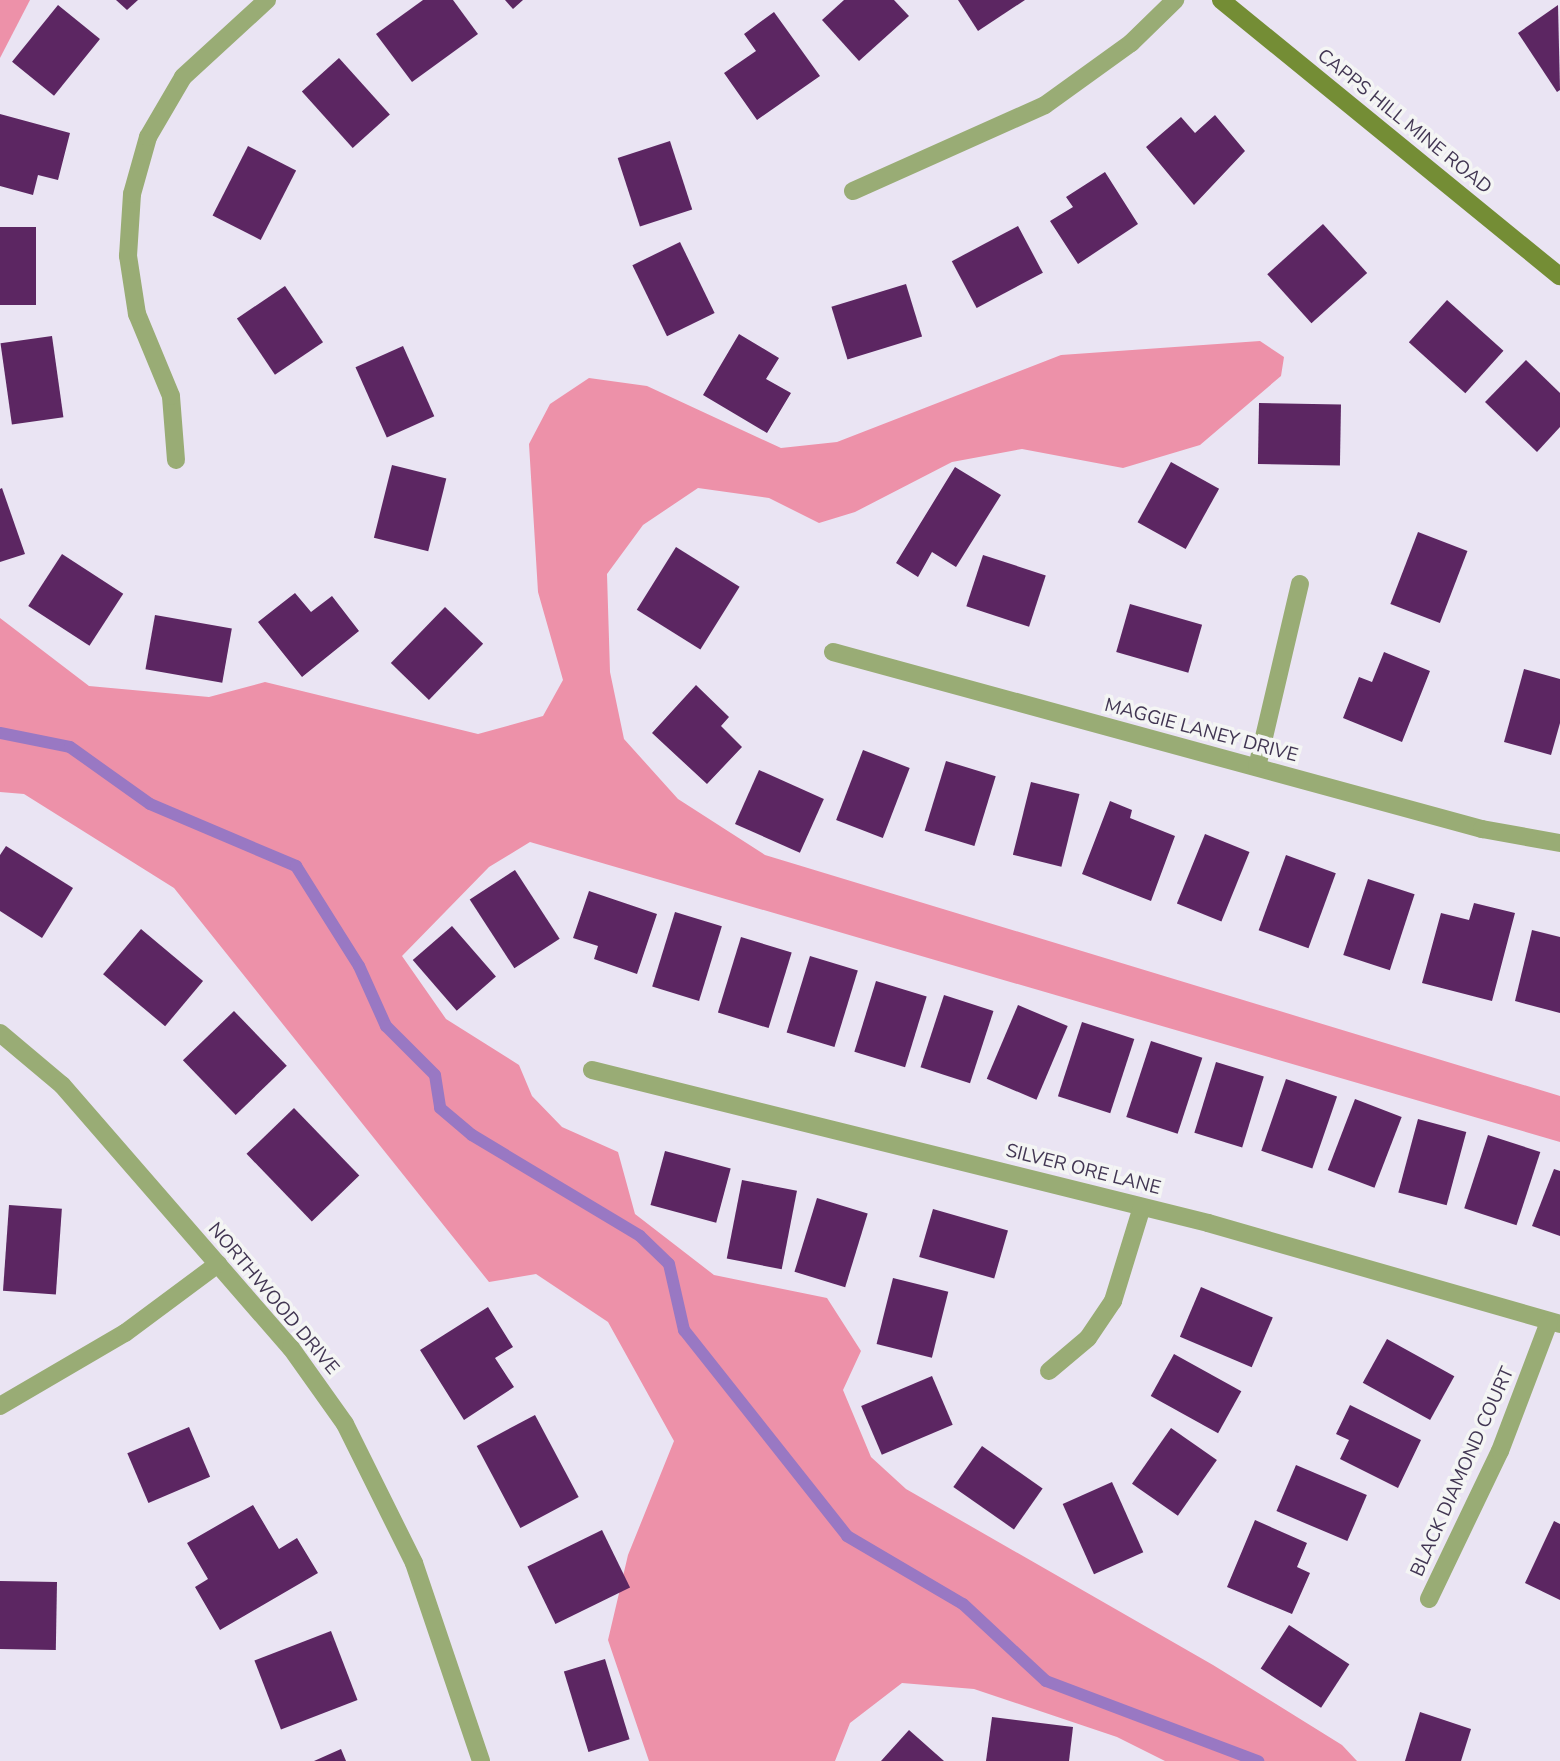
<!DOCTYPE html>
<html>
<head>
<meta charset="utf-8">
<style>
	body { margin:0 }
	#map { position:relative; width:1560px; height:1761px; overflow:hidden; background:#eae4f3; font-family:"Nunito Sans",sans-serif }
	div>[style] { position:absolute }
	.forest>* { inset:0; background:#ed91a9 }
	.stream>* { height:12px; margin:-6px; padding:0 6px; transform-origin:6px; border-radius:6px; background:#9978c3 }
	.building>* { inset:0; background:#5c2662; transform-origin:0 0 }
	.street>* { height:18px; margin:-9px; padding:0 9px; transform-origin:9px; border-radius:9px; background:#99ac75 }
	.secondary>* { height:18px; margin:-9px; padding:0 9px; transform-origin:9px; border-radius:9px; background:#748d35 }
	span { translate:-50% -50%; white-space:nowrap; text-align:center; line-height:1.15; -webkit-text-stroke:7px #f4f5f4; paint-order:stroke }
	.street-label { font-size:19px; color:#423653 }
</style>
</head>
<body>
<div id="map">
	<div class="forest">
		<div style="clip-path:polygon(0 0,30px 0,0 58px)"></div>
		<div style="clip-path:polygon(1260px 341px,1284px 357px,1281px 376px,1200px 445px,1123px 468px,1022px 449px,952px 462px,855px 512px,819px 523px,769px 498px,698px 488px,643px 525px,607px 574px,610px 672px,624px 739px,678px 799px,765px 855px,1560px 1096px,1560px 1142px,530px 842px,489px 867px,402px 956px,446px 1019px,519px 1065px,532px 1096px,562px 1127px,618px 1152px,635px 1214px,714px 1275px,827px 1298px,861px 1351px,843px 1390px,871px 1457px,906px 1489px,1213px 1665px,1342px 1745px,1357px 1761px,1165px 1761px,1117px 1737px,974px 1689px,902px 1683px,850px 1723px,835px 1761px,649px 1761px,608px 1640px,628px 1555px,674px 1441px,608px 1322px,536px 1274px,489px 1282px,174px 888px,24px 794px,0 792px,0 618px,89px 686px,209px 697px,265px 682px,478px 734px,543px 716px,563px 680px,538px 592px,529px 444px,550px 404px,589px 378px,647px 386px,781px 448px,837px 442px,1061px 355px)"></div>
	</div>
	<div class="stream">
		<div style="left:0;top:733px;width:71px;rotate:11.3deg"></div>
		<div style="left:70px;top:747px;width:98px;rotate:35.5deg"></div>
		<div style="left:150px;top:804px;width:159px;rotate:23deg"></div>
		<div style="left:296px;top:866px;width:118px;rotate:57.8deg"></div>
		<div style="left:359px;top:966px;width:66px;rotate:65.8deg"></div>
		<div style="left:386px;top:1026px;width:69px;rotate:45deg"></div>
		<div style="left:435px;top:1075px;width:33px;rotate:81deg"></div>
		<div style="left:440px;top:1108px;width:42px;rotate:40.2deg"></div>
		<div style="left:472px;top:1135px;width:196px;rotate:31deg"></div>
		<div style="left:640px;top:1236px;width:40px;rotate:44deg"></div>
		<div style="left:669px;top:1264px;width:68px;rotate:77.2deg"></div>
		<div style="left:684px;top:1330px;width:263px;rotate:51.6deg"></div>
		<div style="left:847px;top:1536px;width:134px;rotate:30.4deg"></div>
		<div style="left:963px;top:1604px;width:113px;rotate:42.9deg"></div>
		<div style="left:1046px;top:1681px;width:227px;rotate:20.7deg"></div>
	</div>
	<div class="building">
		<div style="clip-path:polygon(116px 0,138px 0,127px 10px)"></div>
		<div style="clip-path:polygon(423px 0,453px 0,478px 34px,412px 82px,376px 34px)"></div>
		<div style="clip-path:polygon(505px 0,523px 0,513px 9px)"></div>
		<div style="clip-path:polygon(844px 0,894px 0,909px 16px,859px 61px,822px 20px)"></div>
		<div style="clip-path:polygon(958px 0,1025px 0,978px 31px)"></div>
		<div style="left:58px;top:5px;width:54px;height:73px;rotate:39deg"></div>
		<div style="clip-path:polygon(1558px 5px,1560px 90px,1557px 92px,1518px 33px)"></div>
		<div style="clip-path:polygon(774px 12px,820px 76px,757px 120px,724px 73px,756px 51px,744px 34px)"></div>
		<div style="left:339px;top:58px;width:76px;height:50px;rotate:48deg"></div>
		<div style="clip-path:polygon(0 114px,70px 133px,58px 180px,38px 175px,33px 195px,0 186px)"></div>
		<div style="clip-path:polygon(1215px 115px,1245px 151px,1194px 205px,1146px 147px,1181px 117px,1195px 133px)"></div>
		<div style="left:670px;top:141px;width:72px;height:55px;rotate:72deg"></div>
		<div style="left:248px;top:146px;width:54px;height:78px;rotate:27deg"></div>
		<div style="clip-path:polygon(1105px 172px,1138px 224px,1078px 264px,1050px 221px,1073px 207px,1066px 197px)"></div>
		<div style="left:1323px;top:224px;width:66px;height:75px;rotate:48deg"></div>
		<div style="left:1018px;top:226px;width:53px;height:75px;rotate:62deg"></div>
		<div style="left:0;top:227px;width:36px;height:78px"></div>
		<div style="left:680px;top:242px;width:79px;height:53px;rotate:64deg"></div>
		<div style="left:906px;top:284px;width:55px;height:78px;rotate:73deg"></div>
		<div style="left:285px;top:286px;width:68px;height:58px;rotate:56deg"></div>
		<div style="left:1447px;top:300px;width:76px;height:57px;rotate:42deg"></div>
		<div style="clip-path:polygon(739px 334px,779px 358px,766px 379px,791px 393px,767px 433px,703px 395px)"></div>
		<div style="left:52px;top:336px;width:82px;height:52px;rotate:82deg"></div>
		<div style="left:403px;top:346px;width:77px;height:52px;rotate:66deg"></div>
		<div style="clip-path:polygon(1526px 360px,1560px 393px,1560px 427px,1537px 452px,1485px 402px)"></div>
		<div style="left:1259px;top:403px;width:82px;height:61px;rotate:1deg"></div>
		<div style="left:1171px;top:462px;width:55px;height:69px;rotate:29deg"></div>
		<div style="left:392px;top:465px;width:56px;height:75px;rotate:14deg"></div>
		<div style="clip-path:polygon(955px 467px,1001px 495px,956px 567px,932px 552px,918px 577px,896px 563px)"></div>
		<div style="clip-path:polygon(2px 488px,25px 554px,0 562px,0 489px)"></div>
		<div style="left:1418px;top:532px;width:53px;height:77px;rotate:21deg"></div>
		<div style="left:676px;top:547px;width:75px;height:74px;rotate:32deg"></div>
		<div style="left:62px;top:554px;width:73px;height:62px;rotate:33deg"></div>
		<div style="left:983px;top:555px;width:66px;height:54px;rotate:18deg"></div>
		<div style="clip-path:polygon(295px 593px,311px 612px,332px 596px,359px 631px,302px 677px,258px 622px)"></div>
		<div style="left:1130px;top:604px;width:75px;height:50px;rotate:16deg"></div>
		<div style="left:445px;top:607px;width:53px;height:78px;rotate:44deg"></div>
		<div style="left:155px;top:615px;width:78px;height:55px;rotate:10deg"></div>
		<div style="clip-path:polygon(1384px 652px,1430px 671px,1402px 742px,1343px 718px,1359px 677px,1372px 682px)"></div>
		<div style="clip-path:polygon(1524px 669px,1560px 679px,1560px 723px,1551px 755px,1504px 742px)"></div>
		<div style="clip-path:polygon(696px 685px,729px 717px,721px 726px,742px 747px,707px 784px,652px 733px)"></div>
		<div style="left:863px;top:750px;width:50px;height:75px;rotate:21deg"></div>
		<div style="left:946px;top:761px;width:52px;height:73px;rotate:17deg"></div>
		<div style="left:759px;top:770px;width:71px;height:59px;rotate:24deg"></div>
		<div style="left:1031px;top:782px;width:50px;height:75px;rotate:14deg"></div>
		<div style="clip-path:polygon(1110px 801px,1132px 810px,1130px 818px,1175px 836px,1151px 901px,1082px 874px)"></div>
		<div style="left:1205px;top:834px;width:48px;height:75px;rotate:22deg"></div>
		<div style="clip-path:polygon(6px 846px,73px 888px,42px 938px,0 911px,0 855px)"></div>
		<div style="left:1286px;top:855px;width:53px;height:80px;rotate:20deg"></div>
		<div style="left:515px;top:870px;width:82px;height:54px;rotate:57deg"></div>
		<div style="left:1368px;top:879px;width:49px;height:80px;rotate:18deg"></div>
		<div style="clip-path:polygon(589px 891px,657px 914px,637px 974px,594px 959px,598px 946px,573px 938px)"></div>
		<div style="clip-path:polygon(1474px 903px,1515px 913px,1492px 1001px,1422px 983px,1441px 913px,1469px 920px)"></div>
		<div style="left:675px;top:912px;width:49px;height:78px;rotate:17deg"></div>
		<div style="left:452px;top:926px;width:67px;height:52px;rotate:49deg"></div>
		<div style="left:141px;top:929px;width:81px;height:59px;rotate:40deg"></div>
		<div style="clip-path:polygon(1532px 930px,1560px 937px,1560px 1013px,1515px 1001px)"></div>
		<div style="left:741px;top:937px;width:53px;height:79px;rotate:17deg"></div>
		<div style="left:810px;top:956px;width:50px;height:80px;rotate:17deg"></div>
		<div style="left:876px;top:981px;width:53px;height:74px;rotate:17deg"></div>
		<div style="left:944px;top:995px;width:52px;height:76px;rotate:18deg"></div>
		<div style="left:1018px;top:1005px;width:54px;height:80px;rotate:23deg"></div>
		<div style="left:234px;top:1011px;width:76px;height:71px;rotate:46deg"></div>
		<div style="left:1082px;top:1022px;width:55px;height:78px;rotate:18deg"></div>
		<div style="left:1151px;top:1041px;width:54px;height:80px;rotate:18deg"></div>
		<div style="left:1216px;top:1062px;width:50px;height:74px;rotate:17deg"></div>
		<div style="left:1286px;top:1079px;width:54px;height:76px;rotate:19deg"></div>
		<div style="left:1355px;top:1099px;width:50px;height:76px;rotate:21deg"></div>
		<div style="left:294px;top:1108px;width:94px;height:66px;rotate:46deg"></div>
		<div style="left:1418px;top:1119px;width:50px;height:76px;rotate:15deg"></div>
		<div style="left:1488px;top:1135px;width:55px;height:77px;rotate:18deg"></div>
		<div style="left:665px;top:1151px;width:68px;height:56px;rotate:15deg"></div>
		<div style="clip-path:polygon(1554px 1169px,1560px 1171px,1560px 1236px,1532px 1226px)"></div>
		<div style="left:742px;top:1180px;width:56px;height:80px;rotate:11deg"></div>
		<div style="left:817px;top:1198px;width:53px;height:77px;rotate:17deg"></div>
		<div style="left:9px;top:1205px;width:53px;height:86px;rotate:4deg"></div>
		<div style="left:933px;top:1209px;width:78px;height:50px;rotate:16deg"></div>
		<div style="left:893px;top:1278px;width:57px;height:68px;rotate:14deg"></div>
		<div style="left:1201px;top:1287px;width:78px;height:54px;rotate:23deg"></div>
		<div style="clip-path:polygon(488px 1307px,513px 1347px,495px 1358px,514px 1387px,464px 1420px,420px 1350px)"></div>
		<div style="left:1387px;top:1339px;width:77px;height:50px;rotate:29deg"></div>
		<div style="left:1174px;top:1354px;width:77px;height:48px;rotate:29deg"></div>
		<div style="left:932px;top:1376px;width:53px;height:77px;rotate:67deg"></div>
		<div style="clip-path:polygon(1350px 1405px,1421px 1440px,1398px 1488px,1340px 1459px,1349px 1440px,1336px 1434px)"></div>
		<div style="left:535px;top:1415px;width:93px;height:66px;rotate:62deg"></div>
		<div style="left:189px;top:1427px;width:54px;height:67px;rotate:67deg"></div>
		<div style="left:1171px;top:1428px;width:56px;height:68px;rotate:35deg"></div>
		<div style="left:982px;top:1446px;width:74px;height:50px;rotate:35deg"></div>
		<div style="left:1296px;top:1465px;width:77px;height:50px;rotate:23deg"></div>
		<div style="left:1112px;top:1482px;width:77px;height:54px;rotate:66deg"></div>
		<div style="clip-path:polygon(253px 1505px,279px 1549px,297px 1538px,318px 1573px,220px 1630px,195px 1587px,208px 1579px,187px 1543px)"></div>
		<div style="clip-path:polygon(1255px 1520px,1307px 1543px,1297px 1567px,1310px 1573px,1292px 1614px,1227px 1587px)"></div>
		<div style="clip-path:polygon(1554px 1521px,1560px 1524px,1560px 1600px,1525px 1583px)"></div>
		<div style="left:602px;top:1530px;width:64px;height:83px;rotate:64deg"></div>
		<div style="left:0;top:1581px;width:57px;height:68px;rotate:1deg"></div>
		<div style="left:1289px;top:1625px;width:72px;height:52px;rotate:33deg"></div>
		<div style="left:331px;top:1631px;width:74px;height:82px;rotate:69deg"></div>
		<div style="left:605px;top:1659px;width:84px;height:43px;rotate:73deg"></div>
		<div style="clip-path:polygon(1420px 1712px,1471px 1729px,1461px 1761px,1405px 1761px)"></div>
		<div style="clip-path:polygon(992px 1717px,1073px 1727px,1069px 1761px,986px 1761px)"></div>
		<div style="clip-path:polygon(909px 1730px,944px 1761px,881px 1761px)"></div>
		<div style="clip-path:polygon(341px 1749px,346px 1761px,314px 1761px)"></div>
	</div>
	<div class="street">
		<div style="left:853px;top:191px;width:210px;rotate:-24.1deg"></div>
		<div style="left:1045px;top:105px;width:106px;rotate:-35.8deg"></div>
		<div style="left:1131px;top:43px;width:62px;rotate:-44.3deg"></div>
		<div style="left:176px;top:460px;width:64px;rotate:-94.5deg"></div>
		<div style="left:171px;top:396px;width:89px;rotate:-112.5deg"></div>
		<div style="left:137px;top:314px;width:59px;rotate:-98.8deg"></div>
		<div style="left:128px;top:256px;width:62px;rotate:-86.3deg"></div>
		<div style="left:132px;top:194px;width:59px;rotate:-74.3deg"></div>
		<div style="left:148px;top:137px;width:69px;rotate:-59.7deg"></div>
		<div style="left:183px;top:77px;width:114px;rotate:-42.5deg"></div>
		<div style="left:833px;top:652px;width:673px;rotate:15.26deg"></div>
		<div style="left:1482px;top:829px;width:79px;rotate:10.2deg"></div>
		<div style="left:1257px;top:767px;width:188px;rotate:-76.8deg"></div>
		<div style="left:0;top:1033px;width:81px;rotate:40deg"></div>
		<div style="left:62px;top:1085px;width:349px;rotate:49deg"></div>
		<div style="left:291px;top:1348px;width:93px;rotate:54.6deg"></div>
		<div style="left:345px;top:1424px;width:155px;rotate:63.6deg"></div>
		<div style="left:414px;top:1563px;width:209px;rotate:71.3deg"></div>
		<div style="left:592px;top:1070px;width:635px;rotate:13.95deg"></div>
		<div style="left:1208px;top:1223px;width:366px;rotate:16deg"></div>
		<div style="left:1049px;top:1371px;width:51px;rotate:-40.2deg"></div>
		<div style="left:1088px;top:1338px;width:45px;rotate:-56deg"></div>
		<div style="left:1113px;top:1301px;width:98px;rotate:-72.9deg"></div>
		<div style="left:0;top:1406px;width:145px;rotate:-30.3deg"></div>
		<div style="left:125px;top:1333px;width:116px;rotate:-36.6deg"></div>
		<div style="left:1429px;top:1599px;width:164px;rotate:-64.4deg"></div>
		<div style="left:1500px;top:1451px;width:138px;rotate:-69.2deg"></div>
	</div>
	<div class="secondary">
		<div style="left:1221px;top:0;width:437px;rotate:39.2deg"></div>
	</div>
	<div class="street-label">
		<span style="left:1404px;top:122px;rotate:39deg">CAPPS HILL MINE ROAD</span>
		<span style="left:1201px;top:731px;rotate:15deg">MAGGIE LANEY DRIVE</span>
		<span style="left:1083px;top:1170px;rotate:14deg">SILVER ORE LANE</span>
		<span style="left:273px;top:1299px;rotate:50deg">NORTHWOOD DRIVE</span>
		<span style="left:1463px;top:1472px;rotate:-66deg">BLACK DIAMOND COURT</span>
	</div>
</div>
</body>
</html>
